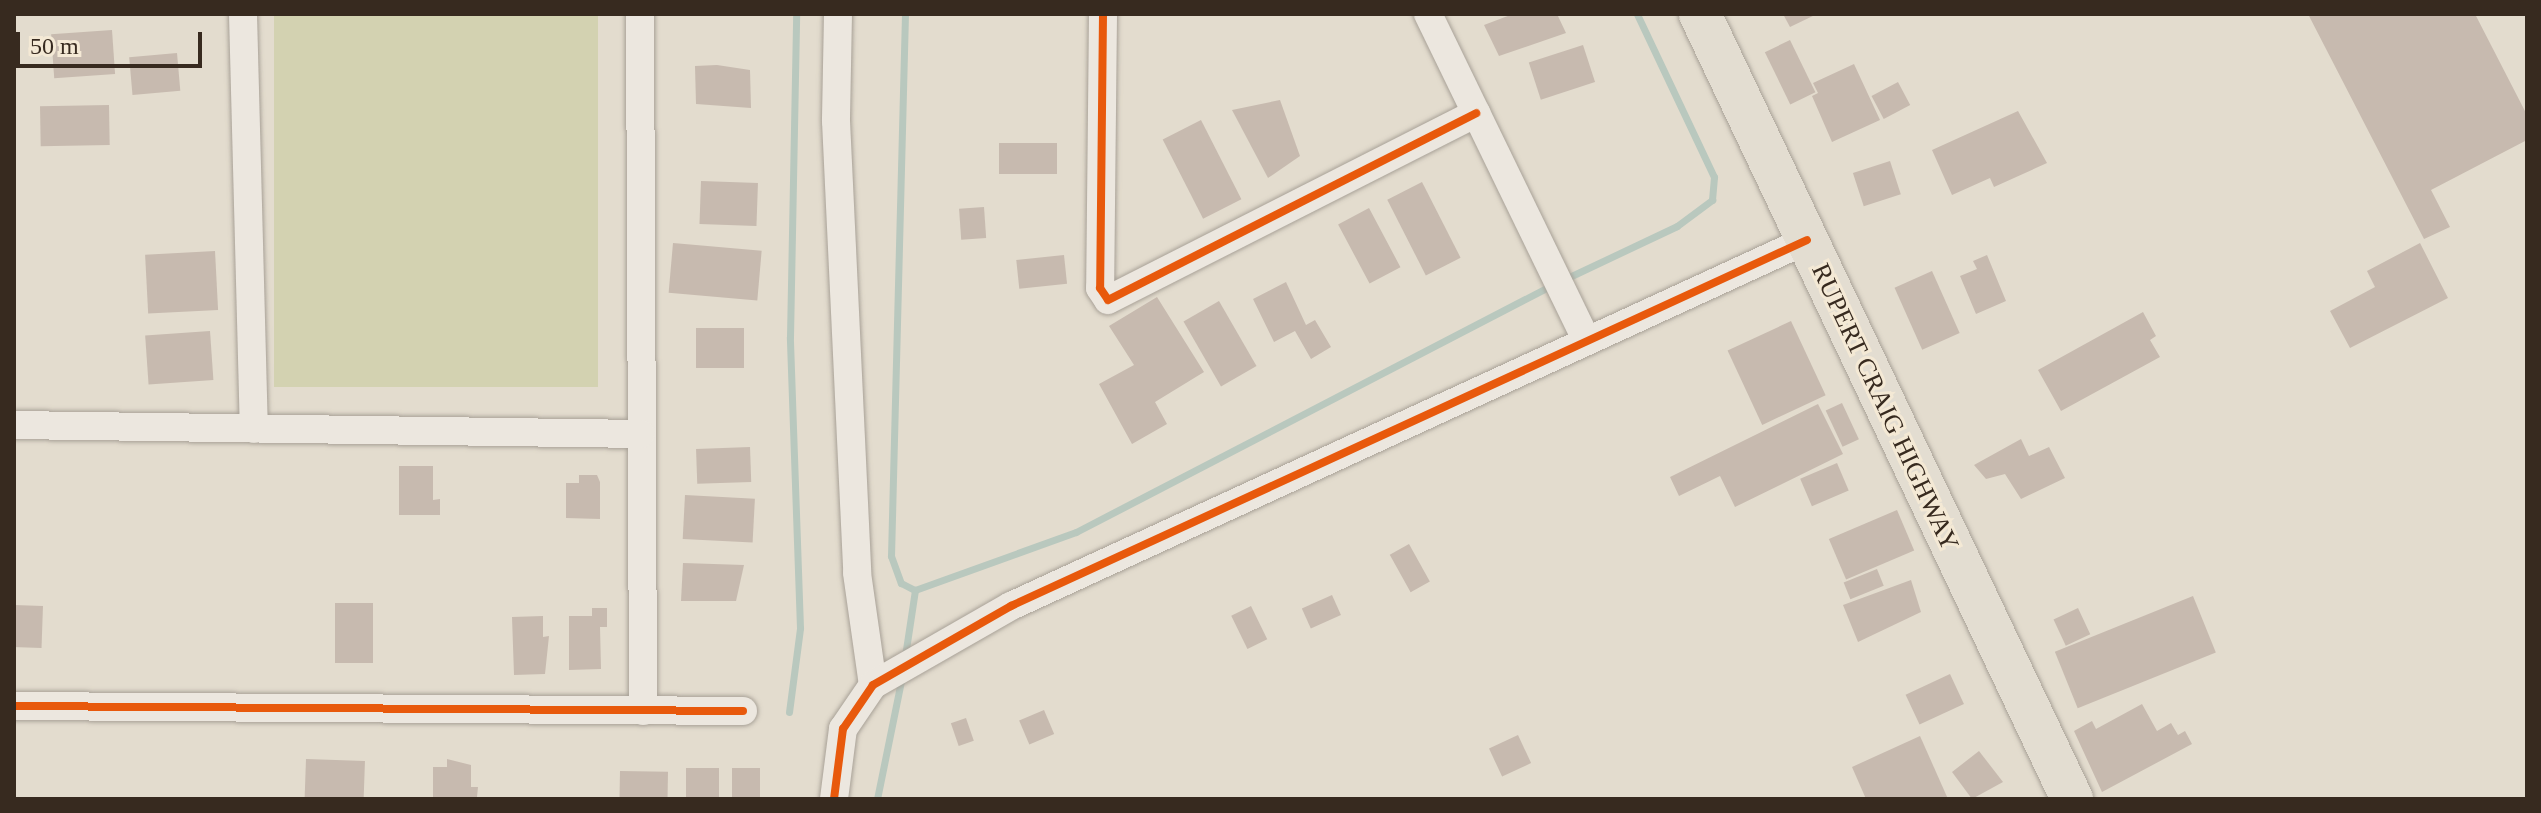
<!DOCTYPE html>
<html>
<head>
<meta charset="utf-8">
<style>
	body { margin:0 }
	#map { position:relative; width:2541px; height:813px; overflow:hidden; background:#e3dcce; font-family:"Times New Roman",serif }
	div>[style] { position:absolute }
	.green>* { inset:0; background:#d3d2b1; transform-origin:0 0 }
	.stream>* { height:7px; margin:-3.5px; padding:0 3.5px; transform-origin:3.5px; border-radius:3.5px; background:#b9c8be }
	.building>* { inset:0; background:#c7baaf; transform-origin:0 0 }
	.roads { filter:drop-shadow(0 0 2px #a8a197) drop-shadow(0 0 2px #a8a197) }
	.minor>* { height:28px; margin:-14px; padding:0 14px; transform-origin:14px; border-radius:14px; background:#ece7df }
	.primary>* { height:42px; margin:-21px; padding:0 21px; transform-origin:21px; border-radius:21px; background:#e3ddd1 }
	.cycleway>* { height:8px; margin:-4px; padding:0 4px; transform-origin:4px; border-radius:4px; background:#e8590c }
	span { translate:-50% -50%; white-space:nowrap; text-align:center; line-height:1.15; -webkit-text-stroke:6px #f4e9d5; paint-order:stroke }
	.street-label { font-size:26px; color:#372a1f }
	.frame { position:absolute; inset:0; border:16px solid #372a1f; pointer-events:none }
	.scale { position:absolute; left:16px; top:32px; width:186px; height:36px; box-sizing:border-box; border:4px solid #372a1f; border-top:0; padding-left:10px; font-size:24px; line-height:28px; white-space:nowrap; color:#372a1f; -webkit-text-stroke:6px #f4e9d5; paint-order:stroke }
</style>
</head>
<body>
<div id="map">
	<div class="green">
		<div style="left:274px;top:16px;width:324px;height:371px"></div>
	</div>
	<div class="stream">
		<div style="left:905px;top:14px;width:542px;rotate:91.48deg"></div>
		<div style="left:891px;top:556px;width:29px;rotate:70deg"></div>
		<div style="left:901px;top:583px;width:16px;rotate:27deg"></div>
		<div style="left:915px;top:590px;width:171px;rotate:-19.8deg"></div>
		<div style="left:1076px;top:532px;width:539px;rotate:-27.42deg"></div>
		<div style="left:1565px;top:279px;width:124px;rotate:-25.3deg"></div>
		<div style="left:1677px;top:226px;width:44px;rotate:-36.6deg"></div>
		<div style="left:1712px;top:200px;width:23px;rotate:-85deg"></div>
		<div style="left:1714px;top:177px;width:180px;rotate:-115.3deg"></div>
		<div style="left:905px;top:656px;width:67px;rotate:-81.4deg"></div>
		<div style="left:789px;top:712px;width:85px;rotate:-82.5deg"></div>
		<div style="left:800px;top:628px;width:291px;rotate:-92deg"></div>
		<div style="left:790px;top:337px;width:323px;rotate:-88.9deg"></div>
		<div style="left:877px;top:799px;width:126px;rotate:-78.5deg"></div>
	</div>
	<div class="building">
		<div style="clip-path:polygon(1513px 14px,1557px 14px,1566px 33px,1499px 56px,1484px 25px)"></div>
		<div style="clip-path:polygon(1783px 14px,1817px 14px,1790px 27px)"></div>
		<div style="clip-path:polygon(2308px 14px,2475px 14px,2527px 115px,2527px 140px,2431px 190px,2450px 227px,2424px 239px)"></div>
		<div style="left:112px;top:30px;width:44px;height:61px;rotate:86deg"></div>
		<div style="left:1790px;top:40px;width:58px;height:28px;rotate:64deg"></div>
		<div style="left:1583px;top:45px;width:39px;height:57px;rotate:72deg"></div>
		<div style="left:177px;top:53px;width:38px;height:48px;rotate:85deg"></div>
		<div style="clip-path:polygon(1854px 64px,1880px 120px,1832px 142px,1812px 96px,1818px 93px,1813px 83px)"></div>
		<div style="clip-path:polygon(717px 65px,750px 70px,751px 108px,696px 104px,695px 66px)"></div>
		<div style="left:1898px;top:82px;width:26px;height:30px;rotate:62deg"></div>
		<div style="clip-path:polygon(1280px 100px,1300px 156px,1268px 178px,1232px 110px)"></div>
		<div style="left:109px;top:105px;width:40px;height:69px;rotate:89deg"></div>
		<div style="clip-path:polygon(2018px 111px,2047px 163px,1994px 187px,1990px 178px,1952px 195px,1932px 150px)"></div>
		<div style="left:1201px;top:120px;width:89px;height:43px;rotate:63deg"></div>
		<div style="left:999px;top:143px;width:58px;height:31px"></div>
		<div style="left:1890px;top:161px;width:35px;height:39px;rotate:72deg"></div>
		<div style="left:701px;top:181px;width:57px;height:43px;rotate:2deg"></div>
		<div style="left:1422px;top:182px;width:85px;height:39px;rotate:63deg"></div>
		<div style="left:984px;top:207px;width:31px;height:25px;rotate:86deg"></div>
		<div style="left:1369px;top:208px;width:67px;height:35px;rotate:62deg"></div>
		<div style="left:673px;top:243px;width:89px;height:50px;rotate:5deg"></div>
		<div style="clip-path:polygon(2420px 243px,2448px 298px,2350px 348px,2330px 311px,2375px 287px,2367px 271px)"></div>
		<div style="left:215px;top:251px;width:59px;height:70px;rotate:87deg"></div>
		<div style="left:1064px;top:255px;width:29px;height:48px;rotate:84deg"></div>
		<div style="clip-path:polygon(1987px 255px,2006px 301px,1976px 314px,1960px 276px,1977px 269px,1973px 261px)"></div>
		<div style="left:1932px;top:271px;width:68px;height:41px;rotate:66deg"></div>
		<div style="clip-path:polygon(1286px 282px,1306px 325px,1315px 320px,1331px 347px,1311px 359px,1295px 331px,1274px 342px,1253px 299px)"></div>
		<div style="clip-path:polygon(1157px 297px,1204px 372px,1155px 402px,1167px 424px,1132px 444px,1099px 384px,1134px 365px,1109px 326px)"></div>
		<div style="left:1219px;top:301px;width:75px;height:41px;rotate:60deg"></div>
		<div style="clip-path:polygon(2143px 312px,2156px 336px,2150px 340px,2160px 357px,2061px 411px,2038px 370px)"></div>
		<div style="left:1791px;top:321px;width:82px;height:70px;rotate:65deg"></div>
		<div style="left:696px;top:328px;width:48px;height:40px"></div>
		<div style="left:210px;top:331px;width:49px;height:65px;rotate:86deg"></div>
		<div style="left:1842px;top:403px;width:40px;height:18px;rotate:65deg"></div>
		<div style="clip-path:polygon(1818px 404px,1843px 454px,1735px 507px,1720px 476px,1679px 496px,1670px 477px)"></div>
		<div style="clip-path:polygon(2021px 439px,2029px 456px,2049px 447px,2065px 478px,2021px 499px,2005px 474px,1986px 479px,1974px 465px)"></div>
		<div style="left:750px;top:447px;width:35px;height:54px;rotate:88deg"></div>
		<div style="left:1837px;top:463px;width:30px;height:40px;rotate:67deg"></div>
		<div style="clip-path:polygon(399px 466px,433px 466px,433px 500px,440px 499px,440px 515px,399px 515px)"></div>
		<div style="clip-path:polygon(579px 475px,597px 475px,600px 482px,600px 519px,566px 518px,566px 483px,579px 483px)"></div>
		<div style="left:685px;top:495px;width:70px;height:44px;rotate:3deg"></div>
		<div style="left:1897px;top:510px;width:44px;height:74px;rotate:67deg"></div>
		<div style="left:1409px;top:544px;width:43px;height:22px;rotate:61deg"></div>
		<div style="clip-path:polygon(683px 563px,744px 565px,736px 601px,681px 601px)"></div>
		<div style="left:1877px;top:569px;width:18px;height:36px;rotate:68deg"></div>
		<div style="clip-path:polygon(1911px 580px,1921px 612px,1858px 642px,1843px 605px)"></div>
		<div style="left:1332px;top:595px;width:22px;height:33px;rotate:66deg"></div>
		<div style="left:2193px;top:596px;width:61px;height:149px;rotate:68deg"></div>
		<div style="left:335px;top:603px;width:38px;height:60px"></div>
		<div style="left:14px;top:605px;width:29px;height:42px;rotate:2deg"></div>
		<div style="left:1251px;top:606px;width:37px;height:22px;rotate:64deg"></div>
		<div style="clip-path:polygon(592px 608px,607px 608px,607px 627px,600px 627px,601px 669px,569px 670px,569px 616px,592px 616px)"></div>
		<div style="left:2078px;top:608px;width:29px;height:27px;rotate:65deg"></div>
		<div style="clip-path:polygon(543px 616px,543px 637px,549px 636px,545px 674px,514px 675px,512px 617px)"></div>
		<div style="left:1950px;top:674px;width:33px;height:49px;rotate:65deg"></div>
		<div style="clip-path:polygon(2142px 704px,2157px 731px,2171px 723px,2178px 735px,2185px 731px,2192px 744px,2102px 792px,2074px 731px,2092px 721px,2096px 729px)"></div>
		<div style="left:1044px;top:710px;width:26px;height:27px;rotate:67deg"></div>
		<div style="left:966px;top:718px;width:24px;height:16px;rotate:71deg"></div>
		<div style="left:1518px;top:735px;width:31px;height:32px;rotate:65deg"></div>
		<div style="clip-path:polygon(1920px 736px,1948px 799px,1866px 799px,1852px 767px)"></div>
		<div style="clip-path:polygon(1979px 751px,2003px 782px,1972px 799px,1952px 772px)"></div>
		<div style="left:306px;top:759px;width:59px;height:40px;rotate:2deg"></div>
		<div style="clip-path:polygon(447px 759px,471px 765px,471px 787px,478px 787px,477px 797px,433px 799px,433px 767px,447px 767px)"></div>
		<div style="left:686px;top:768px;width:33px;height:31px"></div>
		<div style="left:732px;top:768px;width:28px;height:31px"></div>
		<div style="left:620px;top:771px;width:48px;height:28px;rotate:1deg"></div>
	</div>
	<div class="roads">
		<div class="minor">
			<div style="left:243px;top:14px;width:415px;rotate:88.5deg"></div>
			<div style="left:640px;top:14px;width:697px;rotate:89.75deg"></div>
			<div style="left:838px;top:14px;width:107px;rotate:91.1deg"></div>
			<div style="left:836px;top:121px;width:452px;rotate:87.3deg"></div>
			<div style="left:857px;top:573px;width:113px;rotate:81.9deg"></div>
			<div style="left:1103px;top:14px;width:274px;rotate:90.6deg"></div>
			<div style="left:1100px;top:288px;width:14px;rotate:56deg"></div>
			<div style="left:1108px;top:300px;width:413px;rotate:-26.9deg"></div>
			<div style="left:1428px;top:14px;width:362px;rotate:64.1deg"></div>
			<div style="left:14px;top:425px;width:627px;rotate:0.82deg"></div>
			<div style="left:14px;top:706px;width:729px;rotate:0.39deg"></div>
			<div style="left:834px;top:799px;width:71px;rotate:-82.7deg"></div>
			<div style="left:843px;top:729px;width:53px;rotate:-55.7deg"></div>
			<div style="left:873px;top:685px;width:159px;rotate:-29.8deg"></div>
			<div style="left:1011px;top:606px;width:876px;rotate:-24.69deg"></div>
		</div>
		<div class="primary">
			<div style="left:1700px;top:14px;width:869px;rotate:64.64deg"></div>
		</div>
	</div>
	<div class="cycleway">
		<div style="left:1103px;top:14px;width:274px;rotate:90.6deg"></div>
		<div style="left:1100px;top:288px;width:14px;rotate:56deg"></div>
		<div style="left:1108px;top:300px;width:413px;rotate:-26.9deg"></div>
		<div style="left:14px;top:706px;width:729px;rotate:0.39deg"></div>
		<div style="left:834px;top:799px;width:71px;rotate:-82.7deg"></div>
		<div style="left:843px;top:729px;width:53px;rotate:-55.7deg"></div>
		<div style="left:873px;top:685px;width:159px;rotate:-29.8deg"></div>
		<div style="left:1011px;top:606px;width:876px;rotate:-24.69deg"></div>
	</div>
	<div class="street-label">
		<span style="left:1885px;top:407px;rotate:65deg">RUPERT CRAIG HIGHWAY</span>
	</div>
	<div class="frame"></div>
	<div class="scale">50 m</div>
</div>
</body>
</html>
